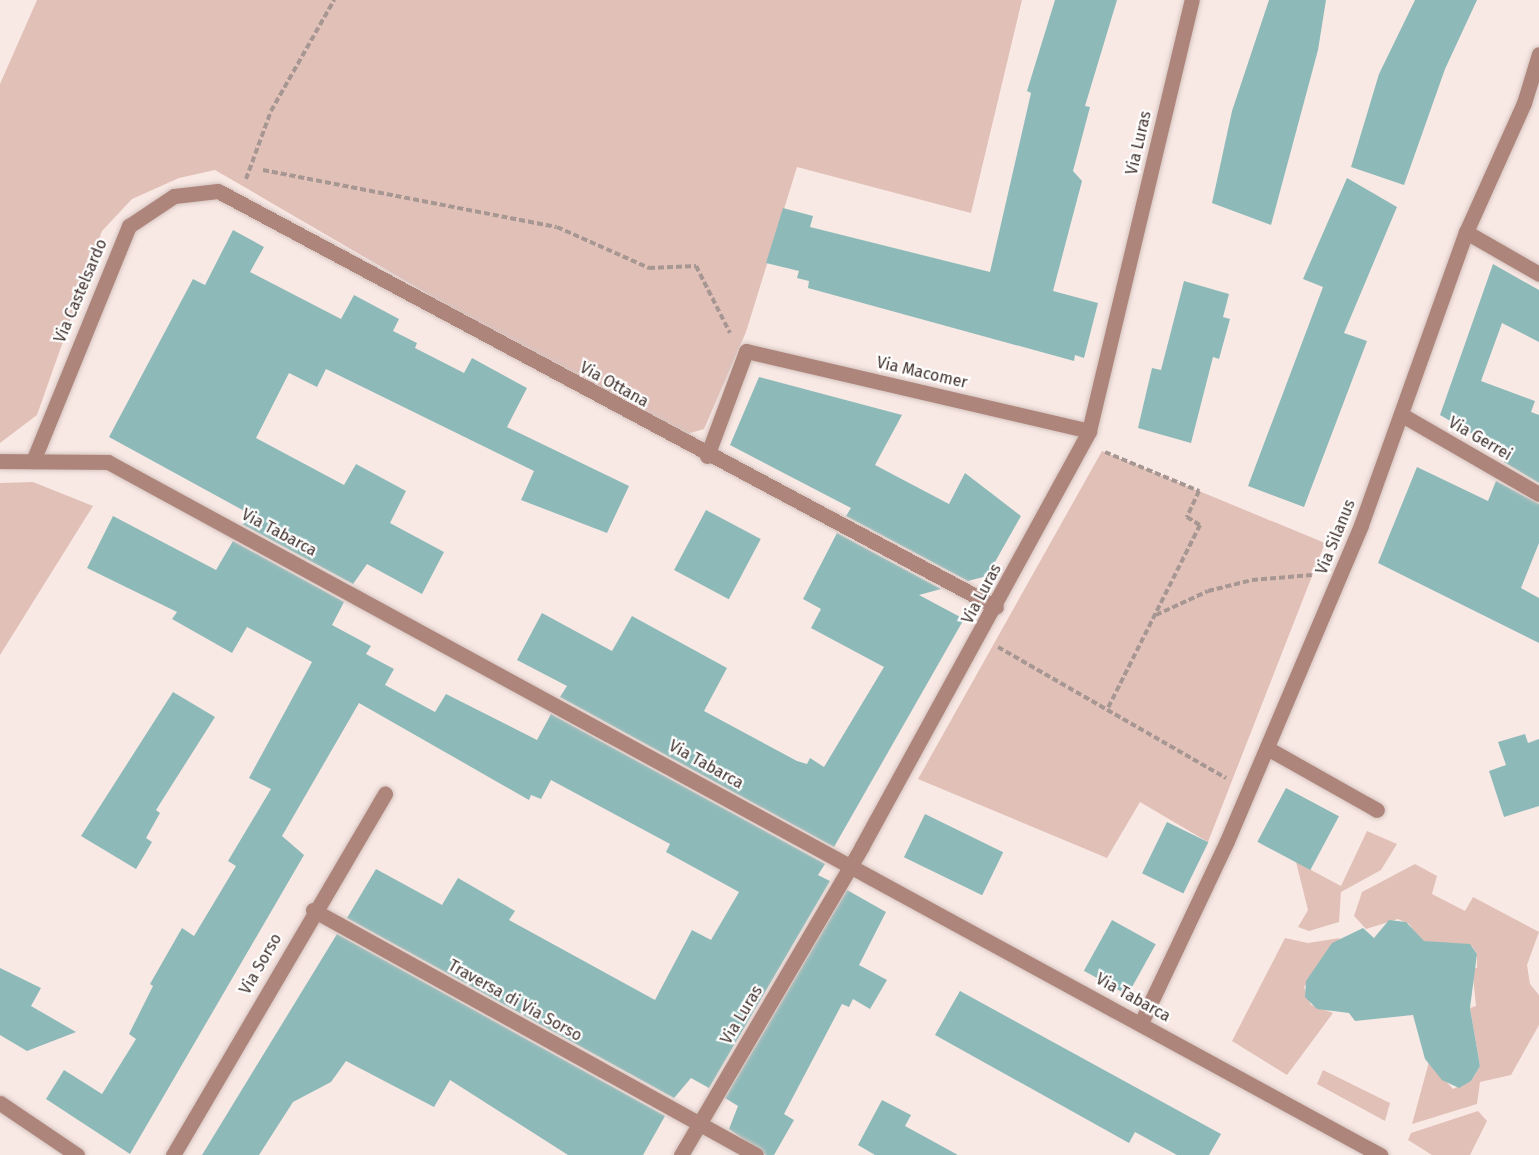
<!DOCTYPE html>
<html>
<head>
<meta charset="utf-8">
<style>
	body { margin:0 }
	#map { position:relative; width:1539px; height:1155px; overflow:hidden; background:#f9e9e5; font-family:"Fira Sans",sans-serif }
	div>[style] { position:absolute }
	.green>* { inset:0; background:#e1c0b8 }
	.building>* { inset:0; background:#8dbab9; transform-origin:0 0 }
	.path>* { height:4px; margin-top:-2px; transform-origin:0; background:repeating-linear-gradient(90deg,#a79793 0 6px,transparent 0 9px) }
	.roads { filter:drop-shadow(0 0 2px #d4c4c0) drop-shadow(0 0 2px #d4c4c0) }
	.minor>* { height:15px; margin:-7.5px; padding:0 7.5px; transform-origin:7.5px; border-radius:7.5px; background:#ae857b }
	span { translate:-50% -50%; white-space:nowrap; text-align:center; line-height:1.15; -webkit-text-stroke:4.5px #fff; paint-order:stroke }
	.street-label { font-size:16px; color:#41312d }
</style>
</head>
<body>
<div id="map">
	<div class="green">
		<div style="clip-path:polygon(37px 0,1022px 0,971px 213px,797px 167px,746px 332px,704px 429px,687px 434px,452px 308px,215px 170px,179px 178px,132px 199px,102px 231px,37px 415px,0 443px,0 84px)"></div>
		<div style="clip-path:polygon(1102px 451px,1325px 543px,1208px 842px,1140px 802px,1107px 858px,918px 779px)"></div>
		<div style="clip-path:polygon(33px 482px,93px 506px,0 655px,0 483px)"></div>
		<div style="clip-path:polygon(1367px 831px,1397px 844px,1381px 870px,1341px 892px,1339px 922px,1309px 931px,1298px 927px,1308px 910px,1296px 862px,1341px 886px)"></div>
		<div style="clip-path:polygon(1415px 864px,1437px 876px,1432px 894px,1465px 911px,1473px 897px,1539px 932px,1527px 965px,1530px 984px,1539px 995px,1539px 1025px,1511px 1075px,1480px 1082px,1477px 1104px,1412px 1124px,1429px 1062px,1453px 1089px,1471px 1081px,1480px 1066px,1470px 1008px,1476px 1006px,1472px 967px,1477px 968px,1477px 954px,1472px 946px,1421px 941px,1409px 924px,1398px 919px,1366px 929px,1354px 916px,1362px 892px)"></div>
		<div style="clip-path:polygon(1285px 938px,1308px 943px,1340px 938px,1304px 987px,1311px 1005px,1333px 1013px,1287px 1075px,1232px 1041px)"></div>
		<div style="clip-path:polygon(1323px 1070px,1390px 1103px,1385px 1121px,1317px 1084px)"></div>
		<div style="clip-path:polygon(1478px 1111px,1487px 1121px,1470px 1155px,1432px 1155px,1408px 1140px,1411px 1133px)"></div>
	</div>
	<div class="building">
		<div style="clip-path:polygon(1055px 0,1117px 0,1085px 106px,1090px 107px,1073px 171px,1082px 181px,1053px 291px,1098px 303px,1084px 358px,1075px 355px,1074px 361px,808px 288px,809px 281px,797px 278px,799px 271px,766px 263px,783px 208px,813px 216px,810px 227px,990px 272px,1031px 93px,1027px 91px)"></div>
		<div style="clip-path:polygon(1269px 0,1326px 0,1318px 50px,1271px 225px,1212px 203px,1232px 111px)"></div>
		<div style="clip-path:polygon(1415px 0,1477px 0,1445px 69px,1404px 185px,1351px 167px,1379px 74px)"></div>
		<div style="clip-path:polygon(1347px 178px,1397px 207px,1344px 333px,1367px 341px,1304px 507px,1248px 486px,1323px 287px,1303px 279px)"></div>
		<div style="clip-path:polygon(233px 230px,264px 247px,250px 272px,341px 319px,354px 295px,399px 319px,393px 331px,417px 343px,415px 348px,464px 373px,472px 358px,527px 388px,507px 427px,629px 486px,607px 533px,521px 500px,534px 471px,326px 369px,317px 387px,289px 373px,256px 438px,344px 485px,356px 464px,406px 491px,390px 523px,444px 552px,422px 594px,367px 564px,353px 584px,242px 524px,248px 513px,109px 437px,193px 279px,205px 285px)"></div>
		<div style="clip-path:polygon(1493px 264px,1539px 290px,1539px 342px,1502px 323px,1481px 381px,1535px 401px,1531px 412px,1539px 415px,1539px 483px,1504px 462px,1507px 454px,1440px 415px)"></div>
		<div style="clip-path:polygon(1184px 281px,1229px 294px,1223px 317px,1230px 319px,1219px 359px,1213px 357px,1191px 443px,1138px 428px,1152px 368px,1161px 370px)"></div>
		<div style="clip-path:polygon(759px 377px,902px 415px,875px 465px,949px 504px,965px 473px,1021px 516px,987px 576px,968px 581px,846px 516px,851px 508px,730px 445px)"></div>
		<div style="clip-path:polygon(1417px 467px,1488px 501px,1496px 481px,1539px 504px,1539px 543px,1521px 588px,1539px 598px,1539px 643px,1378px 563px)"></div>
		<div style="left:706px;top:510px;width:62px;height:68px;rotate:28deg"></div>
		<div style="clip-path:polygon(113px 516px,216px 570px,233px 541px,344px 602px,332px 625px,371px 646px,366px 654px,394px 669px,385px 685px,435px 712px,446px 694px,537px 740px,551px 714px,825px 864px,818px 875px,830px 881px,709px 1088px,691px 1078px,674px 1098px,347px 918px,376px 869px,442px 905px,458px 878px,515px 911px,509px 920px,655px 1000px,692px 930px,711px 940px,739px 892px,666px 852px,670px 844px,551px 780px,541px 799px,531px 795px,529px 800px,359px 703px,282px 836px,304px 855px,130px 1154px,46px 1099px,64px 1070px,102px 1094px,136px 1039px,129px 1034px,153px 986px,150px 984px,182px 928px,194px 936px,236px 866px,228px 861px,271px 789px,249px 778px,312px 662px,247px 627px,232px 653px,172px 619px,177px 612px,87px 568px)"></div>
		<div style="clip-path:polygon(837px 533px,941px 589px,919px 595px,964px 619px,834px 847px,560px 697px,567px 686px,517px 660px,542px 613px,612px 651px,632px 616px,727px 668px,704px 711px,797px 761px,807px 764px,810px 758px,824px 767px,884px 667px,811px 628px,821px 609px,803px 599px)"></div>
		<div style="clip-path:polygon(173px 692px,215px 717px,156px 810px,160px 813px,146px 838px,152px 842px,136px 869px,81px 836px)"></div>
		<div style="clip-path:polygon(1525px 734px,1528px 743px,1539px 739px,1539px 806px,1504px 817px,1489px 771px,1506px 765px,1498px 742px)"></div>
		<div style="left:1286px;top:788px;width:60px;height:61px;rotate:28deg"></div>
		<div style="left:925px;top:814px;width:87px;height:48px;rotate:26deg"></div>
		<div style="left:1167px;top:822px;width:46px;height:57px;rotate:26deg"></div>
		<div style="clip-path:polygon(847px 890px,886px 912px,859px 965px,887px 980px,870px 1009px,853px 999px,849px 1007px,842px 1004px,784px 1114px,794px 1120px,774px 1155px,766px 1155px,729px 1129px,738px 1106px,725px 1098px)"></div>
		<div style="left:1112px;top:920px;width:50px;height:58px;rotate:29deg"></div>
		<div style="clip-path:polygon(1389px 920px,1406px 922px,1424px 941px,1470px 944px,1477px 954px,1470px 1008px,1480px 1066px,1471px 1081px,1459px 1088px,1442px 1080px,1425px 1059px,1413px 1015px,1355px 1021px,1349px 1013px,1317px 1009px,1305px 997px,1306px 981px,1332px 943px,1363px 928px,1374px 938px)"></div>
		<div style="clip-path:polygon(337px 934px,665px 1116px,643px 1155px,568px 1155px,450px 1080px,434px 1107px,346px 1061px,331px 1082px,293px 1102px,259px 1155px,202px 1155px)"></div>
		<div style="clip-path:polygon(0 968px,41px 988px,31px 1006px,76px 1032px,27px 1051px,0 1035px)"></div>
		<div style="clip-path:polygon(960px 991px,1221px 1134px,1209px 1155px,1177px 1155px,1135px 1132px,1129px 1143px,935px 1035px)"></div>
		<div style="clip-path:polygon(882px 1100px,911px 1115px,905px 1126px,958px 1155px,875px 1155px,858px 1145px)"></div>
	</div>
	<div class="path">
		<div style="left:263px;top:170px;width:299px;rotate:11deg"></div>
		<div style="left:557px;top:227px;width:101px;rotate:24deg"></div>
		<div style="left:649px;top:268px;width:47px;rotate:-2.4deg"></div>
		<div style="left:696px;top:266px;width:75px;rotate:63.1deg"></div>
		<div style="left:246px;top:179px;width:72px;rotate:-69.8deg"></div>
		<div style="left:271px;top:111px;width:128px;rotate:-60.4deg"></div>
		<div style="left:1105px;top:452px;width:102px;rotate:22.5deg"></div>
		<div style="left:1199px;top:491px;width:29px;rotate:115deg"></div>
		<div style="left:1187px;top:517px;width:15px;rotate:32deg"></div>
		<div style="left:1200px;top:525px;width:207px;rotate:116.7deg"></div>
		<div style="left:1156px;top:615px;width:57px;rotate:-24.8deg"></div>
		<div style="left:1208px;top:591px;width:45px;rotate:-14deg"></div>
		<div style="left:1252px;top:580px;width:60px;rotate:-4.8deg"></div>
		<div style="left:998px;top:647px;width:263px;rotate:29.9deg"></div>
	</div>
	<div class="roads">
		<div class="minor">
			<div style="left:1466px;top:232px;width:84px;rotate:29.9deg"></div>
			<div style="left:1402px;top:415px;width:158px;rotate:30deg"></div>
			<div style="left:707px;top:456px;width:112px;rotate:-69.6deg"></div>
			<div style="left:746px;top:351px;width:352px;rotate:13.1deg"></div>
			<div style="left:0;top:461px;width:108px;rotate:0.5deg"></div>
			<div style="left:108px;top:462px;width:1449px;rotate:28.58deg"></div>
			<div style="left:33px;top:461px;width:254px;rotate:-67.8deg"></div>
			<div style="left:129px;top:226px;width:54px;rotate:-33.7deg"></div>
			<div style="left:174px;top:196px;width:44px;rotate:-6.5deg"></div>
			<div style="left:218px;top:191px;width:882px;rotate:28.13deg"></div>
			<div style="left:1267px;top:748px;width:126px;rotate:29.4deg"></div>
			<div style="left:313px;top:910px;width:506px;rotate:28.94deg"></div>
			<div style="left:1141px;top:1023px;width:201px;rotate:-64.7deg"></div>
			<div style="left:1227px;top:841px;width:343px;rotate:-67deg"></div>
			<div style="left:1361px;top:525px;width:311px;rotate:-70.3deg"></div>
			<div style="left:1466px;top:232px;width:141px;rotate:-65.8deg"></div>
			<div style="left:1524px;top:103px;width:51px;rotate:-73deg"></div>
			<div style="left:0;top:1103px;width:93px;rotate:34deg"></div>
			<div style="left:173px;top:1155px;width:419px;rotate:-59.6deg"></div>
			<div style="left:681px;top:1155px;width:358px;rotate:-59.6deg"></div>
			<div style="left:862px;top:846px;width:473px;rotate:-61.3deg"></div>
			<div style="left:1089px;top:431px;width:443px;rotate:-76.6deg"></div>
		</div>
	</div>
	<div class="street-label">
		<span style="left:1139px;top:143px;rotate:-77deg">Via Luras</span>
		<span style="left:81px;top:291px;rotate:-67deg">Via Castelsardo</span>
		<span style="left:922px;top:373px;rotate:13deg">Via Macomer</span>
		<span style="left:614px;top:385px;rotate:29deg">Via Ottana</span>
		<span style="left:1480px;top:439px;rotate:30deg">Via Gerrei</span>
		<span style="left:279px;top:533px;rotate:28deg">Via Tabarca</span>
		<span style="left:1336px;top:537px;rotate:-68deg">Via Silanus</span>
		<span style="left:982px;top:594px;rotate:-62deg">Via Luras</span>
		<span style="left:706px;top:765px;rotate:29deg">Via Tabarca</span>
		<span style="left:261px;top:964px;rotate:-60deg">Via Sorso</span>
		<span style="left:1133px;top:998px;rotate:29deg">Via Tabarca</span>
		<span style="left:515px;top:1001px;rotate:29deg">Traversa di Via Sorso</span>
		<span style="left:742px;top:1015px;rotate:-59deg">Via Luras</span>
	</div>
</div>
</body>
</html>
